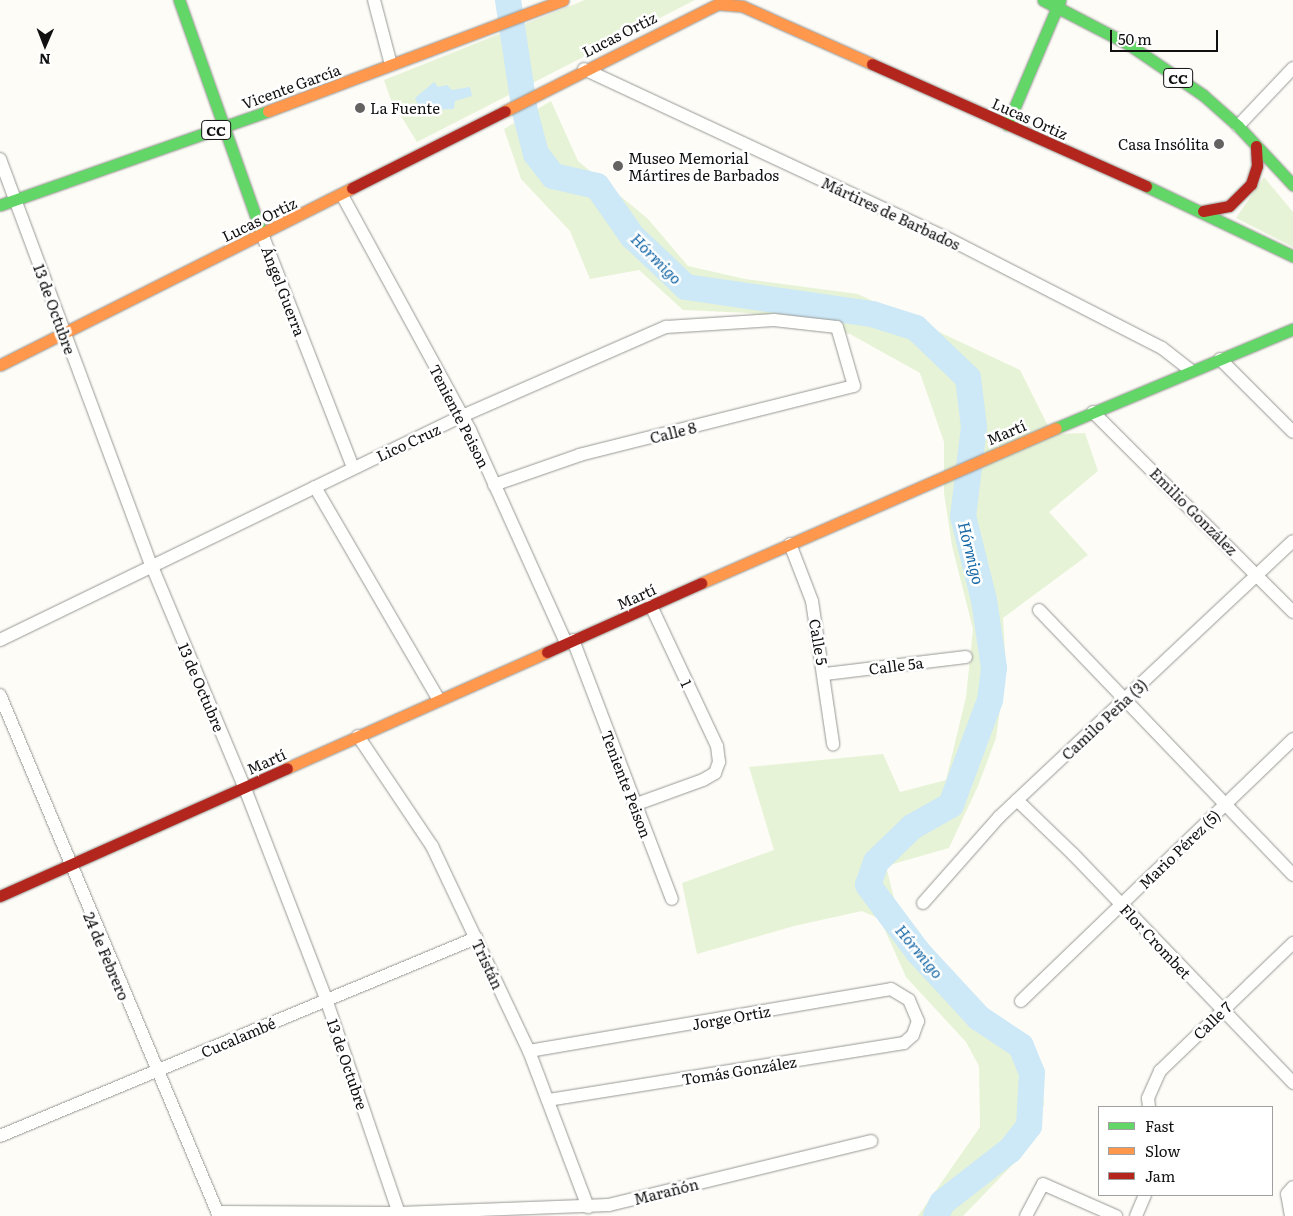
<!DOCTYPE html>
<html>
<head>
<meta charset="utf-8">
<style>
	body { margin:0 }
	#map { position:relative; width:1293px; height:1216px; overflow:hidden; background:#fdfcf7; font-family:Literata,serif }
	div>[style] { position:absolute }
	.green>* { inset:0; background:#e7f3d7 }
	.water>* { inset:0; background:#cde8f7 }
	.river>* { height:26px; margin:-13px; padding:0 13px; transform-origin:13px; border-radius:13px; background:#cde8f7 }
	.roads { filter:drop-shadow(0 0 1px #979795) drop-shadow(0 0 1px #979795) }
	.street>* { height:12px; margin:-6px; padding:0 6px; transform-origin:6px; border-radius:6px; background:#fffffe }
	.fast>* { height:11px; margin:-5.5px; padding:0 5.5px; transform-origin:5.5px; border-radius:5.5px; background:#63d668 }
	.slow>* { height:11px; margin:-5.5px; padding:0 5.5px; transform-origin:5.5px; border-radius:5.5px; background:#ff974d }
	.jam>* { height:11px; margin:-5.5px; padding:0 5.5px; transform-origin:5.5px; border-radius:5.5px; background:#b3261e }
	.dots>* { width:14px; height:14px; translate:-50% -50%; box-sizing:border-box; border:2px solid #fff; border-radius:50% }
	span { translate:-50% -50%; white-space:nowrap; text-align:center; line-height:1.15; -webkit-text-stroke:5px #fff; paint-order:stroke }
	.shield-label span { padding:1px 4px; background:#fff; border:1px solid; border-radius:4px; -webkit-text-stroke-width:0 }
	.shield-label { font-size:14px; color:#111; font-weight:700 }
	.street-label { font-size:15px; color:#111 }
	.poi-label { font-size:15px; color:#111 }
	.left { translate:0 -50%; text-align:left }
	.right { translate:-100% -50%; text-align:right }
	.water-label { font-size:16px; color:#1768a6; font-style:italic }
	.legend { position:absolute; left:1098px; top:1106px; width:175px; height:90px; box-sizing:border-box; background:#fff; border:1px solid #a0a0a0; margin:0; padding:6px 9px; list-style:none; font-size:15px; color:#111 }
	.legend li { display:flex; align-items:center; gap:10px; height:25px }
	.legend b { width:25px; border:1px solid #a0a0a0 }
	.north { position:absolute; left:20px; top:20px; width:50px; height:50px; -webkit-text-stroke:4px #fff; paint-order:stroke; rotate:181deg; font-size:14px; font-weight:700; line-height:20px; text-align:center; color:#111 }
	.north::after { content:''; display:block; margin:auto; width:18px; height:22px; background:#111; clip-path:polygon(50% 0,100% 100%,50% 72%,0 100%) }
	.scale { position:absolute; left:1110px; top:30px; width:108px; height:22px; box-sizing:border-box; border:2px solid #111; border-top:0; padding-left:6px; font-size:15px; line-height:18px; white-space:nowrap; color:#111; -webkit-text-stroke:4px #fff; paint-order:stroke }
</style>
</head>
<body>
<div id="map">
	<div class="green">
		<div style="clip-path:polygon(585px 0,695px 0,417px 142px,391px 100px,384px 80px)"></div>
		<div style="clip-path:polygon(551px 101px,578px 161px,648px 219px,688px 266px,745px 279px,858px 294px,1020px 370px,1052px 434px,1085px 433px,1098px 471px,1049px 512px,1088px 555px,1003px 618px,1006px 668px,996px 738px,978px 786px,949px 848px,886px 866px,896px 906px,975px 999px,1039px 1059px,1044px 1105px,1019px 1158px,963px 1216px,918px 1216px,980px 1127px,979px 1066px,966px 1042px,906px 977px,880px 919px,862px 911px,794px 926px,697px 954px,682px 883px,774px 850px,749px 767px,883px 754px,900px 792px,946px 780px,966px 697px,973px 629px,952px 546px,944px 493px,944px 442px,920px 373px,850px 334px,749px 313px,683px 310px,639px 270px,590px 279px,570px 231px,521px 179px,504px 129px)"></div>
		<div style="clip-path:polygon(1264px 177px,1293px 212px,1293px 247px,1236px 218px)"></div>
	</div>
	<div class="water">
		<div style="clip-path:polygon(434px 82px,438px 87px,447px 85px,452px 90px,470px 87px,472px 96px,455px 101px,454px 109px,420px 110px,415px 98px)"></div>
	</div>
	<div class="river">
		<div style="left:508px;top:0;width:113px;rotate:81.4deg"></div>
		<div style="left:525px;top:112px;width:43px;rotate:75.3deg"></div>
		<div style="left:536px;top:154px;width:28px;rotate:52deg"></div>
		<div style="left:553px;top:176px;width:45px;rotate:12.8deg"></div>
		<div style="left:597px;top:186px;width:61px;rotate:55deg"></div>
		<div style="left:632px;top:236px;width:74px;rotate:43.4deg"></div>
		<div style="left:686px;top:287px;width:188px;rotate:8.3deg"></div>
		<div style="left:872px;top:314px;width:46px;rotate:17.7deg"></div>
		<div style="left:916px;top:328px;width:72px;rotate:43.9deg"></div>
		<div style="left:968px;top:378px;width:49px;rotate:83deg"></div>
		<div style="left:974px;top:427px;width:90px;rotate:97deg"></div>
		<div style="left:963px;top:516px;width:87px;rotate:76deg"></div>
		<div style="left:984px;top:600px;width:69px;rotate:81.6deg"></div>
		<div style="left:994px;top:668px;width:32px;rotate:97deg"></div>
		<div style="left:990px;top:700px;width:112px;rotate:110.4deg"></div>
		<div style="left:951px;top:805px;width:45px;rotate:150.6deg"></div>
		<div style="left:912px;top:827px;width:50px;rotate:135.8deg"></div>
		<div style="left:876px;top:862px;width:24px;rotate:109deg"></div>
		<div style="left:868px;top:885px;width:84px;rotate:53.3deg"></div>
		<div style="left:918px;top:952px;width:90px;rotate:47.3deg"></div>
		<div style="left:979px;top:1018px;width:50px;rotate:33.7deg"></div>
		<div style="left:1021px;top:1046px;width:29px;rotate:68deg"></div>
		<div style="left:1032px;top:1073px;width:53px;rotate:93.2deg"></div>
		<div style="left:1029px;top:1126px;width:31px;rotate:128deg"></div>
		<div style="left:1010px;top:1150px;width:86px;rotate:142.1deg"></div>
		<div style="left:942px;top:1203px;width:14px;rotate:115deg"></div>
	</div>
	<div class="roads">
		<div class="street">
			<div style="left:374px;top:0;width:67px;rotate:75.3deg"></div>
			<div style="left:584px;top:69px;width:398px;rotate:25deg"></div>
			<div style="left:945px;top:237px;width:244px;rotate:27.1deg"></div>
			<div style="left:1162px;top:348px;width:37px;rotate:38deg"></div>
			<div style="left:1238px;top:126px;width:80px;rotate:-46.5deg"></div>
			<div style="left:0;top:159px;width:432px;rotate:69.6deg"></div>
			<div style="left:151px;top:564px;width:241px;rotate:67.3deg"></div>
			<div style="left:244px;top:786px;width:228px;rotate:68.9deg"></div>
			<div style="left:326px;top:999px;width:229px;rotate:71.2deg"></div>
			<div style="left:342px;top:195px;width:268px;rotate:61.4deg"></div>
			<div style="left:470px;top:430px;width:234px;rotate:65.7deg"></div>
			<div style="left:262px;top:234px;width:251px;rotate:68.7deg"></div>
			<div style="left:1220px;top:359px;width:103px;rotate:45deg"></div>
			<div style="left:1093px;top:412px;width:283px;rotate:45deg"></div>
			<div style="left:315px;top:487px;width:246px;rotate:59.8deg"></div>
			<div style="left:790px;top:544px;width:61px;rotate:68.9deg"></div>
			<div style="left:812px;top:601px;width:145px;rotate:81.6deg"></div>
			<div style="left:1039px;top:610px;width:367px;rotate:46.2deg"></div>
			<div style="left:0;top:640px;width:513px;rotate:-25.87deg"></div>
			<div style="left:462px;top:416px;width:223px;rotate:-23.6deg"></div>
			<div style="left:666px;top:327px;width:108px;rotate:-3.7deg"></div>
			<div style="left:774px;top:320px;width:63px;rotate:6.3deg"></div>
			<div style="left:837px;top:327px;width:61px;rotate:73.9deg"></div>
			<div style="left:854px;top:386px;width:283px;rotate:165.9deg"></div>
			<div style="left:580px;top:455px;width:91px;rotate:160.8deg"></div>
			<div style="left:573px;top:640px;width:277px;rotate:69.1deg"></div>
			<div style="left:825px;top:674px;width:142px;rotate:-6.9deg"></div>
			<div style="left:0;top:695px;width:565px;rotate:67.2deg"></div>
			<div style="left:358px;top:736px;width:133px;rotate:56.1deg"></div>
			<div style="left:432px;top:846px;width:227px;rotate:64.7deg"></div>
			<div style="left:529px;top:1051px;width:167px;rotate:69.3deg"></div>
			<div style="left:1017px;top:800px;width:78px;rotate:44deg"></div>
			<div style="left:1073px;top:854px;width:318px;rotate:46.1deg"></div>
			<div style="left:634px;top:805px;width:73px;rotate:-19.9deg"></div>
			<div style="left:703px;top:780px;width:14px;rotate:-30deg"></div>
			<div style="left:715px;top:773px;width:12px;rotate:-70deg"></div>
			<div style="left:719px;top:762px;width:16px;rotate:-97deg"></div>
			<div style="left:717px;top:746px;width:155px;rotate:-115.2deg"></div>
			<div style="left:923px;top:903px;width:115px;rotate:-48.5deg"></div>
			<div style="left:999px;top:817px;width:403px;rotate:-43.2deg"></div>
			<div style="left:1021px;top:1001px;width:378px;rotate:-43.9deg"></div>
			<div style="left:529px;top:1051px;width:367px;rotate:-9.7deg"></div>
			<div style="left:891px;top:989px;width:21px;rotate:31deg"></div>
			<div style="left:909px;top:1000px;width:23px;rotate:67deg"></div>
			<div style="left:918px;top:1021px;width:15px;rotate:110deg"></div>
			<div style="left:913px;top:1035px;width:12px;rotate:138deg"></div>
			<div style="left:904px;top:1043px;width:361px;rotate:170.9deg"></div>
			<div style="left:1149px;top:1107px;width:9px;rotate:-96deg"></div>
			<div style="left:1148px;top:1098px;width:30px;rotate:-66deg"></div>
			<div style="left:1160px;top:1071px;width:185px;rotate:-43.9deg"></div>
			<div style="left:0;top:1136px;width:516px;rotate:-22.59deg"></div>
			<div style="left:217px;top:1212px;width:183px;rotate:0.3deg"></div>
			<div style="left:400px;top:1213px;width:209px;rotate:-2.2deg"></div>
			<div style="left:609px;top:1205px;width:270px;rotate:-13.7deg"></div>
			<div style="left:1026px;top:1216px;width:36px;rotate:-62deg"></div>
			<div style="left:1043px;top:1184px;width:80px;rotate:23.7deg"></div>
			<div style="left:1136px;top:1216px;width:23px;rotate:-67deg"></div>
			<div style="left:1291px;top:1216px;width:22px;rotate:-100deg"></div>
			<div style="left:1287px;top:1194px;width:9px;rotate:-49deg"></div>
		</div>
		<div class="fast">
			<div style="left:179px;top:0;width:248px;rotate:70.5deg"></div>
			<div style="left:1043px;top:0;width:96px;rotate:27.4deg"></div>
			<div style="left:1128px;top:44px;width:91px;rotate:34.2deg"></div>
			<div style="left:1203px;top:95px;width:47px;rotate:41.5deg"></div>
			<div style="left:1238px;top:126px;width:81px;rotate:47deg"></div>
			<div style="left:1007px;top:125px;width:136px;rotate:-67deg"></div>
			<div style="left:1146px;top:186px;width:163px;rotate:25.5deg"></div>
			<div style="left:0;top:205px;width:284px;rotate:-19.3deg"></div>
			<div style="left:1056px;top:428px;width:257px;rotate:-22.7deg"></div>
		</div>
		<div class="slow">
			<div style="left:268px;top:111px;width:315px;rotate:-20.6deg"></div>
			<div style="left:505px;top:111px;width:238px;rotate:-26.7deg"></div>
			<div style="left:718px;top:4px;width:24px;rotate:5deg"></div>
			<div style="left:742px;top:6px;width:142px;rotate:24deg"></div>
			<div style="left:0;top:365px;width:394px;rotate:-26.7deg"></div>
			<div style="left:701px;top:583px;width:387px;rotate:-23.6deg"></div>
			<div style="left:287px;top:768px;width:285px;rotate:-24deg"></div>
		</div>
		<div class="jam">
			<div style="left:872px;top:64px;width:300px;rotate:24deg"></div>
			<div style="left:352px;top:188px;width:171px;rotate:-26.7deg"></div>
			<div style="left:1203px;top:211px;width:26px;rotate:-11deg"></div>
			<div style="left:1229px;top:206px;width:31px;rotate:-45deg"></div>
			<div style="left:1251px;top:184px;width:19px;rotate:-72deg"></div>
			<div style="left:1257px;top:166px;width:20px;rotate:-93deg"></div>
			<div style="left:547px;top:652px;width:169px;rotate:-24.1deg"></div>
			<div style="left:0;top:896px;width:314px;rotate:-24deg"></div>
		</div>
	</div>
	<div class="dots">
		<div style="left:360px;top:108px;background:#646362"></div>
		<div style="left:1219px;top:144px;background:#646362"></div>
		<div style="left:618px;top:166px;background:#646362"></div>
	</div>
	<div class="shield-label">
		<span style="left:1178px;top:78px">CC</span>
		<span style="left:216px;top:130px">CC</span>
	</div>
	<div class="street-label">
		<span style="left:619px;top:34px;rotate:-27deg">Lucas Ortiz</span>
		<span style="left:291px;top:86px;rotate:-20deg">Vicente García</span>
		<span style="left:1030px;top:118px;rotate:24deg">Lucas Ortiz</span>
		<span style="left:891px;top:213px;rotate:25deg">Mártires de Barbados</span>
		<span style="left:259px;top:219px;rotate:-26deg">Lucas Ortiz</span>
		<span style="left:284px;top:291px;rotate:69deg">Ángel Guerra</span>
		<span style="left:55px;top:309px;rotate:70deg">13 de Octubre</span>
		<span style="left:460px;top:416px;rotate:63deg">Teniente Peison</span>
		<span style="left:673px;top:432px;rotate:-14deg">Calle 8</span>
		<span style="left:1006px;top:432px;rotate:-23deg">Martí</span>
		<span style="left:408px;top:442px;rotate:-25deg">Lico Cruz</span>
		<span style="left:1194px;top:511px;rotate:45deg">Emilio González</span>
		<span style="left:636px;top:596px;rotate:-24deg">Martí</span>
		<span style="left:819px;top:642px;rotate:80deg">Calle 5</span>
		<span style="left:896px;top:665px;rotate:-7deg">Calle 5a</span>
		<span style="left:687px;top:683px;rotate:65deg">1</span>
		<span style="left:202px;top:687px;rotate:67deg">13 de Octubre</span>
		<span style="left:1104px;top:719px;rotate:-43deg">Camilo Peña (3)</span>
		<span style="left:266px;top:761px;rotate:-24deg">Martí</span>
		<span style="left:627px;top:784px;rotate:69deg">Teniente Peison</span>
		<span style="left:1179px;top:849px;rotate:-44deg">Mario Pérez (5)</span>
		<span style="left:1156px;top:941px;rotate:47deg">Flor Crombet</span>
		<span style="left:107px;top:956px;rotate:67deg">24 de Febrero</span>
		<span style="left:488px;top:964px;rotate:65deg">Tristán</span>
		<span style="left:731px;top:1017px;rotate:-10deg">Jorge Ortiz</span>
		<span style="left:1212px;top:1020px;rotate:-44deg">Calle 7</span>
		<span style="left:238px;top:1037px;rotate:-23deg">Cucalambé</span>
		<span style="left:348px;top:1064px;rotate:71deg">13 de Octubre</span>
		<span style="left:739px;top:1070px;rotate:-9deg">Tomás González</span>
		<span style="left:666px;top:1191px;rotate:-14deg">Marañón</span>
	</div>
	<div class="poi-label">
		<span class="left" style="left:370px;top:108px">La Fuente</span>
		<span class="right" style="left:1209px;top:144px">Casa Insólita</span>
		<span class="left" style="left:628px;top:166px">Museo Memorial<br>Mártires de Barbados</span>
	</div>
	<div class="water-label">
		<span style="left:657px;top:258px;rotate:45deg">Hórmigo</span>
		<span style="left:972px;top:553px;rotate:76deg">Hórmigo</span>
		<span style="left:920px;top:951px;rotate:50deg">Hórmigo</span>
	</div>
	<ul class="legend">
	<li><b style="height:6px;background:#63d668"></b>Fast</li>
	<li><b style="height:6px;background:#ff974d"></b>Slow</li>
	<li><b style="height:6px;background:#b3261e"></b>Jam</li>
	</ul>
	<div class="north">N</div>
	<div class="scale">50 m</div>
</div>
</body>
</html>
